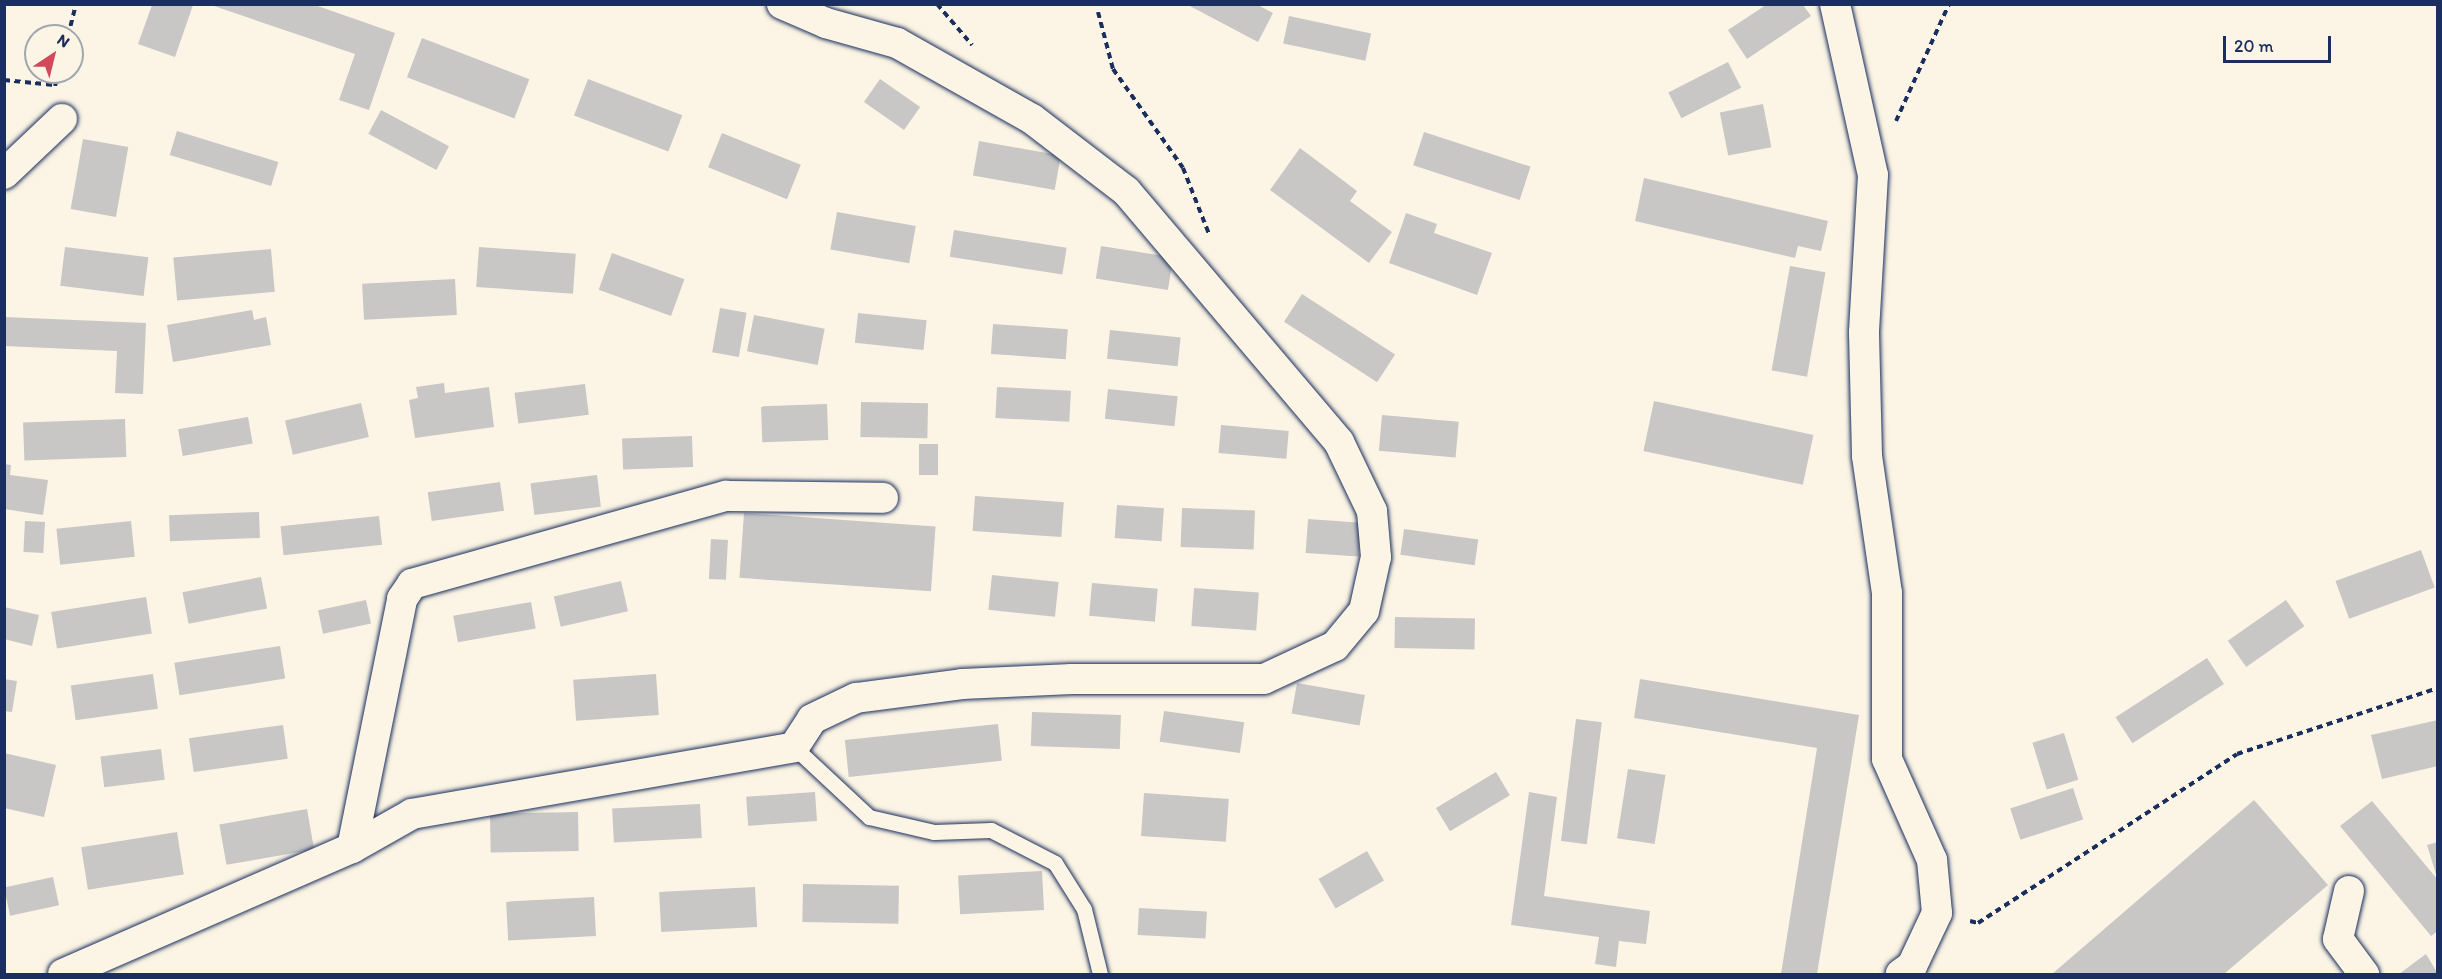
<!DOCTYPE html>
<html>
<head>
<meta charset="utf-8">
<style>
	body { margin:0 }
	#map { position:relative; width:2442px; height:979px; overflow:hidden; background:#fcf5e5; font-family:Itim,sans-serif }
	div>[style] { position:absolute }
	.building>* { inset:0; background:#c8c7c6; transform-origin:0 0 }
	.path>* { height:4px; margin-top:-2px; transform-origin:0; background:repeating-linear-gradient(90deg,#1b2f5e 0 6px,transparent 0 10.5px) }
	.roads { filter:drop-shadow(0 0 2px #1b2f5e) drop-shadow(0 0 2px #1b2f5e) }
	.lane>* { height:15px; margin:-7.5px; padding:0 7.5px; transform-origin:7.5px; border-radius:7.5px; background:#fcf5e5 }
	.street>* { height:30px; margin:-15px; padding:0 15px; transform-origin:15px; border-radius:15px; background:#fcf5e5 }
	span { translate:-50% -50%; white-space:nowrap; text-align:center; line-height:1.15; -webkit-text-stroke:4.5px #fcf5e5; paint-order:stroke }
	.frame { position:absolute; inset:0; border:6px solid #1b2f5e; pointer-events:none }
	.north { position:absolute; left:24px; top:24px; width:60px; height:60px; box-sizing:border-box; background:#fcf5e5; border:2px solid #a2a6af; border-radius:50%; rotate:35deg; font-size:16px; font-weight:700; line-height:24px; text-align:center; color:#1b2f5e }
	.north::after { content:''; display:block; margin:auto; width:21px; height:27px; background:#d1495b; clip-path:polygon(50% 0,100% 100%,50% 72%,0 100%) }
	.scale { position:absolute; left:2223px; top:36px; width:108px; height:27px; box-sizing:border-box; border:3px solid #1b2f5e; border-top:0; padding-left:8px; font-size:18px; line-height:21px; white-space:nowrap; color:#1b2f5e; -webkit-text-stroke:4px #fcf5e5; paint-order:stroke }
</style>
</head>
<body>
<div id="map">
	<div class="building">
		<div style="clip-path:polygon(312px 4px,395px 33px,369px 110px,339px 100px,355px 54px,211px 5px)"></div>
		<div style="clip-path:polygon(1186px 4px,1256px 4px,1273px 13px,1258px 42px)"></div>
		<div style="clip-path:polygon(152px 5px,193px 5px,175px 57px,138px 44px)"></div>
		<div style="clip-path:polygon(1766px 5px,1803px 5px,1811px 16px,1747px 59px,1728px 30px)"></div>
		<div style="left:1289px;top:16px;width:84px;height:28px;rotate:12deg"></div>
		<div style="left:422px;top:38px;width:115px;height:42px;rotate:21deg"></div>
		<div style="left:1728px;top:62px;width:29px;height:67px;rotate:63deg"></div>
		<div style="left:588px;top:79px;width:101px;height:39px;rotate:21deg"></div>
		<div style="left:880px;top:79px;width:49px;height:28px;rotate:35deg"></div>
		<div style="left:1763px;top:104px;width:44px;height:44px;rotate:79deg"></div>
		<div style="left:381px;top:110px;width:77px;height:27px;rotate:28deg"></div>
		<div style="left:177px;top:131px;width:106px;height:25px;rotate:17deg"></div>
		<div style="left:1424px;top:132px;width:112px;height:35px;rotate:18deg"></div>
		<div style="left:722px;top:133px;width:85px;height:37px;rotate:22deg"></div>
		<div style="left:83px;top:139px;width:46px;height:71px;rotate:10deg"></div>
		<div style="left:979px;top:141px;width:83px;height:35px;rotate:10deg"></div>
		<div style="clip-path:polygon(1300px 148px,1357px 191px,1350px 201px,1392px 232px,1369px 263px,1270px 190px)"></div>
		<div style="clip-path:polygon(1644px 178px,1828px 221px,1821px 251px,1798px 246px,1795px 258px,1635px 221px)"></div>
		<div style="left:837px;top:212px;width:80px;height:38px;rotate:10deg"></div>
		<div style="clip-path:polygon(1406px 213px,1437px 224px,1434px 233px,1492px 253px,1477px 295px,1389px 263px)"></div>
		<div style="left:954px;top:230px;width:114px;height:27px;rotate:9deg"></div>
		<div style="left:1101px;top:246px;width:73px;height:33px;rotate:9deg"></div>
		<div style="left:65px;top:247px;width:84px;height:39px;rotate:7deg"></div>
		<div style="left:479px;top:247px;width:97px;height:40px;rotate:4deg"></div>
		<div style="left:271px;top:249px;width:43px;height:98px;rotate:85deg"></div>
		<div style="left:612px;top:253px;width:77px;height:39px;rotate:20deg"></div>
		<div style="left:1790px;top:266px;width:36px;height:106px;rotate:10deg"></div>
		<div style="left:455px;top:279px;width:36px;height:93px;rotate:87deg"></div>
		<div style="left:1302px;top:294px;width:111px;height:33px;rotate:33deg"></div>
		<div style="left:720px;top:308px;width:27px;height:45px;rotate:10deg"></div>
		<div style="clip-path:polygon(252px 310px,254px 320px,266px 317px,271px 345px,173px 362px,167px 325px)"></div>
		<div style="left:858px;top:313px;width:69px;height:30px;rotate:6deg"></div>
		<div style="left:754px;top:315px;width:72px;height:37px;rotate:11deg"></div>
		<div style="clip-path:polygon(4px 317px,146px 323px,143px 394px,115px 393px,117px 351px,4px 346px)"></div>
		<div style="left:993px;top:324px;width:75px;height:30px;rotate:4deg"></div>
		<div style="left:1110px;top:330px;width:71px;height:29px;rotate:6deg"></div>
		<div style="clip-path:polygon(444px 383px,445px 393px,489px 387px,494px 427px,415px 438px,409px 400px,418px 398px,416px 387px)"></div>
		<div style="left:585px;top:384px;width:31px;height:71px;rotate:83deg"></div>
		<div style="left:997px;top:387px;width:74px;height:31px;rotate:3deg"></div>
		<div style="left:1108px;top:389px;width:70px;height:30px;rotate:6deg"></div>
		<div style="left:1654px;top:401px;width:163px;height:51px;rotate:12deg"></div>
		<div style="left:861px;top:402px;width:67px;height:35px;rotate:1deg"></div>
		<div style="left:361px;top:403px;width:35px;height:78px;rotate:77deg"></div>
		<div style="left:827px;top:404px;width:36px;height:66px;rotate:88deg"></div>
		<div style="left:1382px;top:415px;width:77px;height:36px;rotate:5deg"></div>
		<div style="left:248px;top:417px;width:27px;height:71px;rotate:80deg"></div>
		<div style="left:125px;top:419px;width:38px;height:102px;rotate:88deg"></div>
		<div style="left:1221px;top:425px;width:68px;height:28px;rotate:5deg"></div>
		<div style="left:692px;top:436px;width:31px;height:70px;rotate:88deg"></div>
		<div style="left:919px;top:444px;width:19px;height:31px"></div>
		<div style="clip-path:polygon(4px 464px,11px 465px,10px 475px,48px 480px,43px 515px,4px 509px)"></div>
		<div style="left:597px;top:475px;width:32px;height:67px;rotate:83deg"></div>
		<div style="left:500px;top:482px;width:29px;height:73px;rotate:82deg"></div>
		<div style="left:975px;top:496px;width:89px;height:35px;rotate:4deg"></div>
		<div style="left:1117px;top:505px;width:47px;height:33px;rotate:4deg"></div>
		<div style="left:1182px;top:508px;width:73px;height:39px;rotate:2deg"></div>
		<div style="left:259px;top:512px;width:26px;height:90px;rotate:88deg"></div>
		<div style="left:744px;top:513px;width:192px;height:65px;rotate:4deg"></div>
		<div style="left:379px;top:516px;width:29px;height:99px;rotate:84deg"></div>
		<div style="left:1308px;top:519px;width:53px;height:34px;rotate:4deg"></div>
		<div style="left:25px;top:521px;width:20px;height:31px;rotate:3deg"></div>
		<div style="left:131px;top:521px;width:36px;height:75px;rotate:84deg"></div>
		<div style="left:1404px;top:529px;width:75px;height:26px;rotate:8deg"></div>
		<div style="left:711px;top:539px;width:17px;height:40px;rotate:3deg"></div>
		<div style="left:2421px;top:550px;width:40px;height:91px;rotate:70deg"></div>
		<div style="left:992px;top:575px;width:67px;height:35px;rotate:6deg"></div>
		<div style="left:261px;top:577px;width:32px;height:80px;rotate:79deg"></div>
		<div style="left:621px;top:581px;width:31px;height:69px;rotate:77deg"></div>
		<div style="left:1092px;top:583px;width:66px;height:33px;rotate:5deg"></div>
		<div style="left:1194px;top:588px;width:65px;height:38px;rotate:4deg"></div>
		<div style="left:146px;top:597px;width:37px;height:96px;rotate:81deg"></div>
		<div style="left:366px;top:600px;width:24px;height:49px;rotate:78deg"></div>
		<div style="left:2286px;top:600px;width:32px;height:71px;rotate:55deg"></div>
		<div style="left:531px;top:602px;width:27px;height:79px;rotate:80deg"></div>
		<div style="clip-path:polygon(4px 607px,39px 615px,32px 646px,4px 639px)"></div>
		<div style="left:1395px;top:617px;width:80px;height:31px;rotate:1deg"></div>
		<div style="left:280px;top:646px;width:33px;height:107px;rotate:81deg"></div>
		<div style="left:2207px;top:658px;width:31px;height:109px;rotate:57deg"></div>
		<div style="left:153px;top:674px;width:35px;height:83px;rotate:82deg"></div>
		<div style="left:656px;top:674px;width:41px;height:83px;rotate:86deg"></div>
		<div style="clip-path:polygon(4px 679px,17px 681px,12px 712px,4px 711px)"></div>
		<div style="clip-path:polygon(1640px 679px,1859px 715px,1817px 974px,1781px 974px,1817px 748px,1634px 718px)"></div>
		<div style="left:1297px;top:683px;width:69px;height:31px;rotate:10deg"></div>
		<div style="left:1164px;top:711px;width:81px;height:31px;rotate:8deg"></div>
		<div style="left:1032px;top:712px;width:89px;height:34px;rotate:2deg"></div>
		<div style="left:1576px;top:719px;width:26px;height:123px;rotate:7deg"></div>
		<div style="clip-path:polygon(2438px 720px,2438px 766px,2382px 779px,2371px 735px)"></div>
		<div style="left:998px;top:724px;width:37px;height:154px;rotate:84deg"></div>
		<div style="left:283px;top:725px;width:34px;height:95px;rotate:82deg"></div>
		<div style="left:2064px;top:733px;width:49px;height:33px;rotate:73deg"></div>
		<div style="left:161px;top:749px;width:31px;height:61px;rotate:83deg"></div>
		<div style="clip-path:polygon(4px 753px,56px 765px,44px 817px,4px 808px)"></div>
		<div style="left:1628px;top:769px;width:38px;height:70px;rotate:9deg"></div>
		<div style="left:1496px;top:772px;width:27px;height:70px;rotate:59deg"></div>
		<div style="left:2073px;top:788px;width:33px;height:66px;rotate:72deg"></div>
		<div style="left:815px;top:792px;width:29px;height:69px;rotate:86deg"></div>
		<div style="clip-path:polygon(1529px 792px,1557px 797px,1544px 896px,1650px 911px,1646px 944px,1619px 941px,1616px 967px,1595px 964px,1599px 937px,1511px 925px)"></div>
		<div style="left:1144px;top:793px;width:85px;height:43px;rotate:4deg"></div>
		<div style="clip-path:polygon(2254px 800px,2328px 885px,2224px 974px,2052px 974px)"></div>
		<div style="clip-path:polygon(2372px 801px,2438px 880px,2438px 931px,2431px 936px,2340px 826px)"></div>
		<div style="left:700px;top:804px;width:34px;height:88px;rotate:87deg"></div>
		<div style="left:307px;top:809px;width:41px;height:89px;rotate:80deg"></div>
		<div style="left:578px;top:812px;width:39px;height:88px;rotate:89deg"></div>
		<div style="left:177px;top:832px;width:43px;height:97px;rotate:81deg"></div>
		<div style="clip-path:polygon(2438px 842px,2438px 874px,2436px 874px,2427px 845px)"></div>
		<div style="left:1367px;top:851px;width:34px;height:56px;rotate:60deg"></div>
		<div style="left:1042px;top:871px;width:39px;height:84px;rotate:87deg"></div>
		<div style="left:53px;top:877px;width:29px;height:50px;rotate:78deg"></div>
		<div style="left:803px;top:884px;width:96px;height:38px;rotate:1deg"></div>
		<div style="left:755px;top:887px;width:40px;height:96px;rotate:87deg"></div>
		<div style="left:594px;top:897px;width:39px;height:88px;rotate:87deg"></div>
		<div style="left:1139px;top:908px;width:68px;height:27px;rotate:3deg"></div>
		<div style="clip-path:polygon(2426px 954px,2438px 974px,2399px 974px)"></div>
	</div>
	<div class="path">
		<div style="left:937px;top:4px;width:54px;rotate:49.5deg"></div>
		<div style="left:1098px;top:12px;width:59px;rotate:75.3deg"></div>
		<div style="left:1113px;top:69px;width:121px;rotate:54.7deg"></div>
		<div style="left:1183px;top:168px;width:71px;rotate:68.5deg"></div>
		<div style="left:68px;top:36px;width:33px;rotate:-76deg"></div>
		<div style="left:4px;top:80px;width:50px;rotate:5.7deg"></div>
		<div style="left:55px;top:86px;width:15px;rotate:-74deg"></div>
		<div style="left:1896px;top:121px;width:128px;rotate:-65.6deg"></div>
		<div style="left:1970px;top:921px;width:8px;rotate:14deg"></div>
		<div style="left:1978px;top:923px;width:309px;rotate:-33.1deg"></div>
		<div style="left:2237px;top:754px;width:212px;rotate:-18.2deg"></div>
	</div>
	<div class="roads">
		<div class="lane">
			<div style="left:794px;top:747px;width:103px;rotate:43deg"></div>
			<div style="left:869px;top:817px;width:67px;rotate:13deg"></div>
			<div style="left:934px;top:832px;width:57px;rotate:-2deg"></div>
			<div style="left:991px;top:830px;width:72px;rotate:27.3deg"></div>
			<div style="left:1055px;top:863px;width:54px;rotate:57.8deg"></div>
			<div style="left:1084px;top:909px;width:67px;rotate:76.2deg"></div>
		</div>
		<div class="street">
			<div style="left:1835px;top:4px;width:175px;rotate:77.5deg"></div>
			<div style="left:1873px;top:175px;width:158px;rotate:93.3deg"></div>
			<div style="left:1864px;top:333px;width:123px;rotate:88.6deg"></div>
			<div style="left:1867px;top:456px;width:138px;rotate:81.7deg"></div>
			<div style="left:1887px;top:593px;width:166px;rotate:90deg"></div>
			<div style="left:1887px;top:759px;width:111px;rotate:66deg"></div>
			<div style="left:1932px;top:860px;width:53px;rotate:84.6deg"></div>
			<div style="left:1937px;top:913px;width:59px;rotate:115.3deg"></div>
			<div style="left:1912px;top:966px;width:14px;rotate:144deg"></div>
			<div style="left:4px;top:174px;width:80px;rotate:-43.5deg"></div>
			<div style="left:352px;top:848px;width:254px;rotate:-78.6deg"></div>
			<div style="left:402px;top:599px;width:18px;rotate:-56deg"></div>
			<div style="left:412px;top:584px;width:326px;rotate:-15.7deg"></div>
			<div style="left:726px;top:496px;width:157px;rotate:0.7deg"></div>
			<div style="left:2349px;top:891px;width:49px;rotate:102.9deg"></div>
			<div style="left:2338px;top:939px;width:44px;rotate:53.4deg"></div>
			<div style="left:63px;top:974px;width:315px;rotate:-23.6deg"></div>
			<div style="left:352px;top:848px;width:69px;rotate:-29.5deg"></div>
			<div style="left:412px;top:814px;width:388px;rotate:-9.9deg"></div>
			<div style="left:794px;top:747px;width:33px;rotate:-57deg"></div>
			<div style="left:812px;top:719px;width:49px;rotate:-25.5deg"></div>
			<div style="left:856px;top:698px;width:107px;rotate:-7.5deg"></div>
			<div style="left:962px;top:684px;width:110px;rotate:-2.6deg"></div>
			<div style="left:1072px;top:679px;width:192px"></div>
			<div style="left:1264px;top:679px;width:78px;rotate:-24.9deg"></div>
			<div style="left:1335px;top:646px;width:45px;rotate:-50.4deg"></div>
			<div style="left:1364px;top:611px;width:55px;rotate:-77.5deg"></div>
			<div style="left:1376px;top:557px;width:46px;rotate:-95deg"></div>
			<div style="left:1372px;top:511px;width:76px;rotate:-115.6deg"></div>
			<div style="left:1339px;top:442px;width:329px;rotate:-130.3deg"></div>
			<div style="left:1126px;top:191px;width:118px;rotate:-142.5deg"></div>
			<div style="left:1032px;top:119px;width:155px;rotate:-150.6deg"></div>
			<div style="left:897px;top:43px;width:74px;rotate:-164.3deg"></div>
			<div style="left:826px;top:23px;width:48px;rotate:-156.6deg"></div>
		</div>
	</div>
	<div class="frame"></div>
	<div class="north">N</div>
	<div class="scale">20 m</div>
</div>
</body>
</html>
